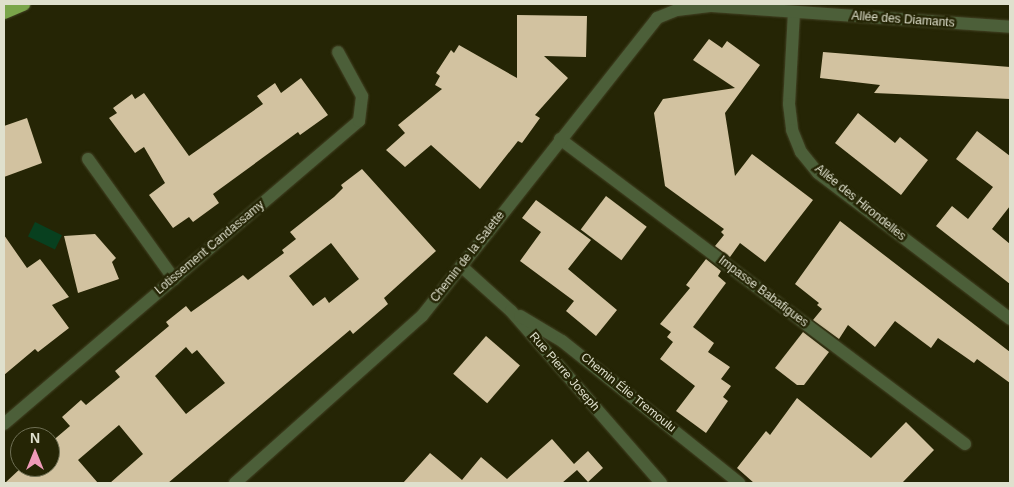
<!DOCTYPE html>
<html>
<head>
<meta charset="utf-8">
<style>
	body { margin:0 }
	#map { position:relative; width:1014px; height:487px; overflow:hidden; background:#252505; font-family:Arial,sans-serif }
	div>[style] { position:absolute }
	.water>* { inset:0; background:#08401f; transform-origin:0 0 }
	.building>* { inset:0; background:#d2c2a0; transform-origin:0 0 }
	.roads { filter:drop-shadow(0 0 1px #434325) drop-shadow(0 0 1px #434325) }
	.minor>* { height:12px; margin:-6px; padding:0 6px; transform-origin:6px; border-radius:6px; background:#4c5f39 }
	.tertiary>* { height:12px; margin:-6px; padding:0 6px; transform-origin:6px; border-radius:6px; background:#4c5f39 }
	.trunk>* { height:14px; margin:-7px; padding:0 7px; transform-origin:7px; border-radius:7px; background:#7aa54a }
	span { translate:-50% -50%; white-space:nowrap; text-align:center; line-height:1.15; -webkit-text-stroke:5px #252505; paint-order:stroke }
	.street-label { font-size:12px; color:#dfe0cd }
	.frame { position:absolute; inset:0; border:5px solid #dfe0cd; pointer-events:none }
	.north { position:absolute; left:10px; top:427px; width:50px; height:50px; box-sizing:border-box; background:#252505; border:1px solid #6f7055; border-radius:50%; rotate:0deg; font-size:14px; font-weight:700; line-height:20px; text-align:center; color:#dfe0cd }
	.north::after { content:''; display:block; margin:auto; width:18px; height:22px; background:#ef9ab8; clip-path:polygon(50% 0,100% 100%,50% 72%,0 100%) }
</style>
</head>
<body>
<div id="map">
	<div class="water">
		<div style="left:35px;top:222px;width:30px;height:16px;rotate:26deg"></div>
	</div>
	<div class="building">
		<div style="clip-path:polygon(517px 15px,587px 16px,586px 57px,544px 56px,568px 78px,535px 115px,540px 118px,522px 143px,518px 141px,480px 189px,431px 145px,405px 167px,386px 150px,405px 133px,398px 125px,442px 89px,435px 85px,440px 76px,436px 73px,451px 50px,454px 53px,459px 45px,517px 78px)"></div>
		<div style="clip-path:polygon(709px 39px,722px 48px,727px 41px,760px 65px,725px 113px,735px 176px,752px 154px,813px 200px,765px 262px,740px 243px,730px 257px,715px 246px,724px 235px,721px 232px,724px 229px,665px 186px,654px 113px,663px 99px,735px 88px,693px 60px)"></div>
		<div style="clip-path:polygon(823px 52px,1010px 67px,1010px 99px,874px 93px,880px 85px,820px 78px)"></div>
		<div style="clip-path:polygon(301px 78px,328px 115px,300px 135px,298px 132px,213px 194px,219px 203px,193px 222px,189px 217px,173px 228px,149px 195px,165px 183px,144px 147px,135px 153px,109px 118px,117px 113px,113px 108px,132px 94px,135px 99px,144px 93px,189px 156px,263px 104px,257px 96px,275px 83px,281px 93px)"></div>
		<div style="clip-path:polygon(858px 113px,895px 143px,900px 137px,928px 160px,901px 195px,835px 143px)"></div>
		<div style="clip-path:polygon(27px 118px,42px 163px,4px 177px,4px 126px)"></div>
		<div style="clip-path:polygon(977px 131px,1010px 156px,1010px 206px,992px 229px,1010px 244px,1010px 284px,936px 226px,952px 206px,968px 219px,993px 187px,956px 159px)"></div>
		<div style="clip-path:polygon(evenodd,362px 169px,436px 251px,384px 298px,388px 304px,353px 334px,350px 330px,168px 483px,110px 483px,143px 454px,119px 425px,78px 460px,98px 483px,5px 483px,22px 467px,50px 467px,50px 443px,70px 426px,62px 417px,81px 400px,86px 405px,120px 377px,115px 371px,169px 326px,166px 322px,186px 306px,191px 312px,243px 275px,248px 280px,284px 253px,282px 250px,296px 239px,290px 232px,334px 197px,343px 188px,341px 185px,362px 169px,331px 243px,359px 279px,329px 303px,325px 297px,313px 306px,289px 276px,331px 243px,362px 169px,186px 347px,192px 354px,197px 350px,225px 383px,186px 414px,155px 376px,186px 347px)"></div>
		<div style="left:606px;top:196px;width:51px;height:42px;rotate:37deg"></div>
		<div style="clip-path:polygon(536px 200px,591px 240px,568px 269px,617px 310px,596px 336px,566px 311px,574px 301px,520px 261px,541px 232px,522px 218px)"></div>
		<div style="clip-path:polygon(840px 221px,1010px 352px,1010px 383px,977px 359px,974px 363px,938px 338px,931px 348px,895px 321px,875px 347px,848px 325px,839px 339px,813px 320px,822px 309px,817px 305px,819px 303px,795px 284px)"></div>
		<div style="clip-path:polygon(95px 234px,116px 258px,112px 262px,119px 279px,78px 293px,64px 236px)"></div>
		<div style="clip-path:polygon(4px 235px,27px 268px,40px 259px,69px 297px,52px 305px,69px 328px,38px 352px,35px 349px,4px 375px)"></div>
		<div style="clip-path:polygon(706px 259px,721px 271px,718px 276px,726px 283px,693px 327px,714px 343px,708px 352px,730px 367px,721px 379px,731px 386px,723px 397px,728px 401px,706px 433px,676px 411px,695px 386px,660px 359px,673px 342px,667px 337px,671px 332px,660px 324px,690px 288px,686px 285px)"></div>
		<div style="clip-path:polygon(803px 332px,829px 352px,804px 385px,797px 385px,775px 368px)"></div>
		<div style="left:486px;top:336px;width:45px;height:50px;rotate:41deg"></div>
		<div style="clip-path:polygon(797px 398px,871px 458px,906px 422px,934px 450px,902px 483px,754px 483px,737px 468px,766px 431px,770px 435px)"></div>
		<div style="clip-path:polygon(552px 439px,574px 464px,588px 451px,603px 468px,588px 482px,577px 470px,562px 483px,403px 483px,430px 453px,462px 480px,481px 457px,507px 479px)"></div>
	</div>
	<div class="roads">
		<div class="minor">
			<div style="left:794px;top:12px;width:92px;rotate:93.1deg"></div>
			<div style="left:789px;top:104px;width:26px;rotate:83deg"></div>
			<div style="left:792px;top:130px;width:24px;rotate:68deg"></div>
			<div style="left:801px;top:152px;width:27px;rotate:51deg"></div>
			<div style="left:818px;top:173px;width:241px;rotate:37.2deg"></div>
			<div style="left:560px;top:139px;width:507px;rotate:36.98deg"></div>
			<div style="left:88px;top:159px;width:148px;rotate:54.4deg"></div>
			<div style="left:461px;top:266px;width:67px;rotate:42deg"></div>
			<div style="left:511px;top:311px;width:228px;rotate:48.9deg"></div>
			<div style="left:520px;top:316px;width:49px;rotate:30.8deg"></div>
			<div style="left:562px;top:341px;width:227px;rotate:38.7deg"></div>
			<div style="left:4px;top:424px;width:467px;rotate:-40.5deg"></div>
			<div style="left:359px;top:121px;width:25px;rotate:-83deg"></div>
			<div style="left:362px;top:96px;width:50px;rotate:-118.6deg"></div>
		</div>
		<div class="tertiary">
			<div style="left:235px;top:483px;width:251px;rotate:-41.8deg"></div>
			<div style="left:422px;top:316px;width:380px;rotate:-51.7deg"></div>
			<div style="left:657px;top:18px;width:22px;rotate:-22deg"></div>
			<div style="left:677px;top:10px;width:35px;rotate:-7deg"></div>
			<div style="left:712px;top:6px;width:299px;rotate:4deg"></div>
		</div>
		<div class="trunk">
			<div style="left:4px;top:12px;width:21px;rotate:-23deg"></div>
		</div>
	</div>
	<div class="street-label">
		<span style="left:903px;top:20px;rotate:4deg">Allée des Diamants</span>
		<span style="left:860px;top:203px;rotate:39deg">Allée des Hirondelles</span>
		<span style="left:210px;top:248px;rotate:-40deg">Lotissement Candassamy</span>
		<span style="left:468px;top:257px;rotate:-52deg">Chemin de la Salette</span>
		<span style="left:763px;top:292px;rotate:37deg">Impasse Babafigues</span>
		<span style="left:564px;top:372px;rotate:49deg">Rue Pierre Joseph</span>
		<span style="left:628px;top:393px;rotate:39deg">Chemin Élie Tremoulu</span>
	</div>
	<div class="frame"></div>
	<div class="north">N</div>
</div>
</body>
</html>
